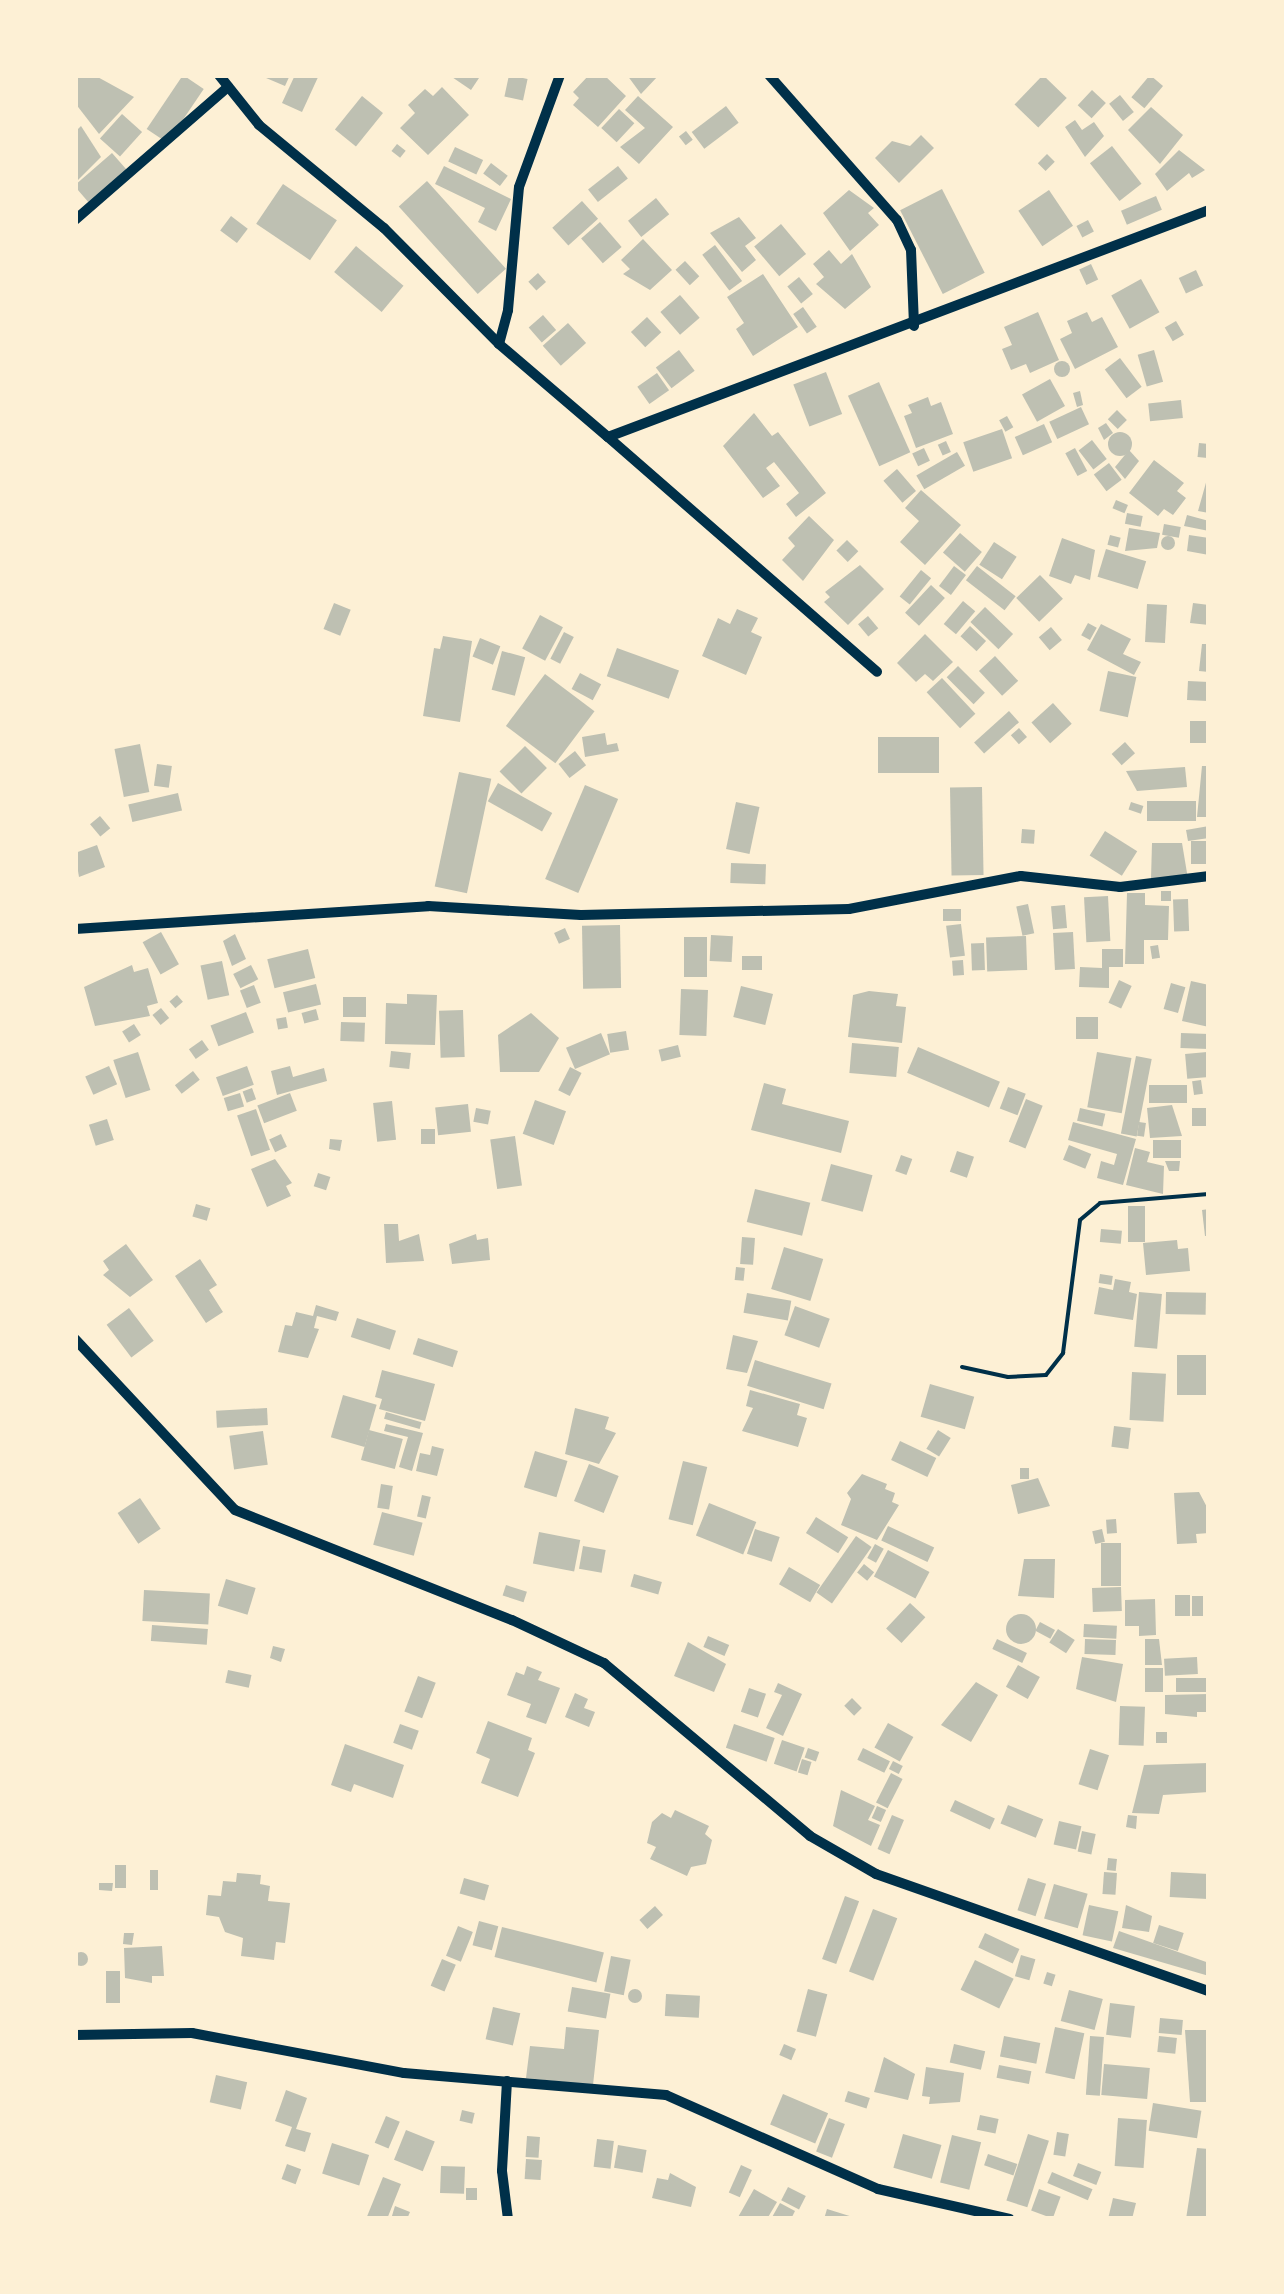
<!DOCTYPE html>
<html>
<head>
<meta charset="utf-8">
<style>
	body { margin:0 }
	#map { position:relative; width:1284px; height:2294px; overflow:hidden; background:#fdf0d5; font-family:Karla,sans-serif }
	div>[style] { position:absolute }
	.building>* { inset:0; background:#bec0b2; transform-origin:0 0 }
	.round { border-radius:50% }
	.path>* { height:4px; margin:-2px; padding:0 2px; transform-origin:2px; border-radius:2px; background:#003049 }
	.minor>* { height:10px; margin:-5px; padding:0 5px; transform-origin:5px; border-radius:5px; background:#003049 }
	span { translate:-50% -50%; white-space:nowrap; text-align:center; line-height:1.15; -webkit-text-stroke:9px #fdf0d5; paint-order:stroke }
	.frame { position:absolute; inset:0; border:78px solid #fdf0d5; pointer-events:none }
</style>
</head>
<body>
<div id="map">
	<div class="building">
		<div style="clip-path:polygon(94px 75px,134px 97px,99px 134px,75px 103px,75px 77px)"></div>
		<div style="left:183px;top:75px;width:25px;height:65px;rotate:34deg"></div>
		<div style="clip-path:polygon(259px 75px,290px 75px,285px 86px)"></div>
		<div style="clip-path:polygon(295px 75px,319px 75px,302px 112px,282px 103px)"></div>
		<div style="clip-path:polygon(449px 75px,481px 75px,471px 90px)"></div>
		<div style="left:509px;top:75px;width:19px;height:22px;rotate:12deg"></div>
		<div style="clip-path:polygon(589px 75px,604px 75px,626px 96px,598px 127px,573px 105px,579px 98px,573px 92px)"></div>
		<div style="clip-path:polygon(627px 75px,659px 75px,641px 94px)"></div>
		<div style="left:1043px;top:75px;width:33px;height:41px;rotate:44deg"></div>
		<div style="left:1150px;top:75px;width:17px;height:29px;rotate:40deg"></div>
		<div style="clip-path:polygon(442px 87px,469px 115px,428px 155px,400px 128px,415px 113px,408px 105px,425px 89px,433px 96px)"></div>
		<div style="left:1092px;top:90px;width:19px;height:21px;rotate:43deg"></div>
		<div style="left:1120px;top:95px;width:22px;height:14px;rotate:51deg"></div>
		<div style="left:362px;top:96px;width:27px;height:43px;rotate:39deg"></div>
		<div style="clip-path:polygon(638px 96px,673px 127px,639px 164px,620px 147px,645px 128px,625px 110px)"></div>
		<div style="left:726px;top:106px;width:21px;height:43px;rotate:53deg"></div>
		<div style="clip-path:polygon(1151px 107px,1183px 135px,1160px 164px,1128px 130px)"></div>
		<div style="left:619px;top:109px;width:21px;height:26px;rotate:43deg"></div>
		<div style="left:122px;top:114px;width:27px;height:33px;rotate:42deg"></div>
		<div style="clip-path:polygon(1075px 120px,1082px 130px,1094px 122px,1104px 136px,1085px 157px,1065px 127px)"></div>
		<div style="clip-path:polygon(81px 126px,101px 157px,75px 183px,75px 132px)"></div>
		<div style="left:686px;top:131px;width:11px;height:9px;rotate:52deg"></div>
		<div style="clip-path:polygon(921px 135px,934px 148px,899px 183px,875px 158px,892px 141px,910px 146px)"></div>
		<div style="left:397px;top:144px;width:11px;height:9px;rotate:38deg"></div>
		<div style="left:1112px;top:146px;width:48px;height:28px;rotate:52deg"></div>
		<div style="left:455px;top:147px;width:31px;height:16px;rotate:25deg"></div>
		<div style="clip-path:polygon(1179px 150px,1205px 170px,1192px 178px,1189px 173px,1167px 191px,1155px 174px)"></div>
		<div style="left:112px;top:153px;width:23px;height:50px;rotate:49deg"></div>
		<div style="left:1047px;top:154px;width:11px;height:13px;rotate:45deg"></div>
		<div style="left:491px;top:163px;width:21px;height:13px;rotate:37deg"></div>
		<div style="clip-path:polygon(444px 166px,511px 199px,496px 231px,478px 222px,485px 208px,435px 184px)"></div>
		<div style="left:618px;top:166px;width:16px;height:38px;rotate:52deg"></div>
		<div style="left:427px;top:181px;width:118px;height:38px;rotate:48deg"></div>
		<div style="left:283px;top:184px;width:65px;height:48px;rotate:34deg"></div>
		<div style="left:942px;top:189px;width:94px;height:47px;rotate:63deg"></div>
		<div style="clip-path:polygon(849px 190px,874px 208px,868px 213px,879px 225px,850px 251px,823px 213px)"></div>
		<div style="left:1049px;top:190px;width:43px;height:37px;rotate:56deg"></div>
		<div style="left:1156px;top:196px;width:15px;height:38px;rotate:67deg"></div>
		<div style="left:656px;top:198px;width:21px;height:36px;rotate:51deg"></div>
		<div style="left:582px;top:201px;width:24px;height:40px;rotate:48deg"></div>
		<div style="left:231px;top:216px;width:21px;height:18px;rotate:37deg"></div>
		<div style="clip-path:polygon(739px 217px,756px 238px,745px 246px,756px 260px,742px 272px,710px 233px)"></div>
		<div style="left:1088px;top:220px;width:13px;height:13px;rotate:63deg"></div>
		<div style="left:600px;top:222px;width:33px;height:25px;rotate:49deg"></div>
		<div style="left:781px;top:224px;width:39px;height:35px;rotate:50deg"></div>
		<div style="clip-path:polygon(643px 239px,672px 270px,650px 290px,623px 274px,630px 269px,621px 260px)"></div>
		<div style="left:715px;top:245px;width:45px;height:16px;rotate:53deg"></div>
		<div style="left:356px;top:246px;width:62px;height:34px;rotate:40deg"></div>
		<div style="clip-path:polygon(829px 250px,841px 264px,852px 254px,871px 287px,845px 309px,816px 284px,824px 277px,813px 264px)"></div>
		<div style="left:685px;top:261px;width:21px;height:13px;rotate:47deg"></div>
		<div style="left:1091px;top:264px;width:17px;height:13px;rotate:65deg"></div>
		<div style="left:1196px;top:270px;width:17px;height:19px;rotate:65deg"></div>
		<div style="left:538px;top:273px;width:12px;height:13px;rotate:48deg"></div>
		<div style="clip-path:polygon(763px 274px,798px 327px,753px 356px,736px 329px,744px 323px,727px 297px)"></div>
		<div style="left:799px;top:277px;width:22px;height:15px;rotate:51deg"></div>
		<div style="left:1141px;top:279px;width:38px;height:34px;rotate:61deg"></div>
		<div style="left:680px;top:295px;width:30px;height:26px;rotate:49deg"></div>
		<div style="left:803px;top:307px;width:24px;height:12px;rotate:55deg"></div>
		<div style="clip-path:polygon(1038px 312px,1059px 360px,1030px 373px,1026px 364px,1011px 370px,1002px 349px,1012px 345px,1004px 327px)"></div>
		<div style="clip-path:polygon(1087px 312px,1092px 322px,1102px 317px,1118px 347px,1075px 369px,1060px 339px,1072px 333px,1067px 321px)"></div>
		<div style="left:543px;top:315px;width:20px;height:19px;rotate:49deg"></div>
		<div style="left:647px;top:317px;width:21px;height:22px;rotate:47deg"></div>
		<div style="left:1176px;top:321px;width:16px;height:13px;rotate:60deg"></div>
		<div style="left:568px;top:323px;width:27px;height:34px;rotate:48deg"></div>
		<div style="left:679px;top:350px;width:26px;height:29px;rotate:53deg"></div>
		<div style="left:1154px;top:350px;width:33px;height:17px;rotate:74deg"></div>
		<div style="left:1120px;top:358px;width:36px;height:19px;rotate:53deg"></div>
		<div class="round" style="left:1054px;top:361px;width:16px;height:16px"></div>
		<div style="left:826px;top:372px;width:45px;height:35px;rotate:69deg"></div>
		<div style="left:657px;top:373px;width:21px;height:24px;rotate:55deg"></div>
		<div style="left:1050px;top:379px;width:31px;height:32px;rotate:61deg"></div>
		<div style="left:879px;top:382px;width:77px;height:34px;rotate:66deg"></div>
		<div style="clip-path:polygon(1080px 391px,1083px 405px,1077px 407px,1073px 393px)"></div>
		<div style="clip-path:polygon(928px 397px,931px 406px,941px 402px,953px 434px,916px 448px,904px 416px,912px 413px,908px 405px)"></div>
		<div style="left:1181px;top:400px;width:18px;height:33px;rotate:84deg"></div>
		<div style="left:1081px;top:407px;width:19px;height:35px;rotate:65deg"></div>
		<div style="left:1117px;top:410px;width:14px;height:13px;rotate:45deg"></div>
		<div style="clip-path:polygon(754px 413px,772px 436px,778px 432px,826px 493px,796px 517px,786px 504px,799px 493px,774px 462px,766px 468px,780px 486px,763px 498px,723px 446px)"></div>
		<div style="left:1007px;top:416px;width:13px;height:9px;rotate:61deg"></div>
		<div style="clip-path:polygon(1106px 423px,1113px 433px,1104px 440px,1098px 428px)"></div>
		<div style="left:1044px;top:424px;width:20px;height:32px;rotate:66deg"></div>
		<div style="left:1002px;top:429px;width:31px;height:41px;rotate:71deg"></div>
		<div class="round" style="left:1108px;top:432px;width:24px;height:24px"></div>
		<div style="left:1092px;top:440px;width:24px;height:17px;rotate:52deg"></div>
		<div style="left:946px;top:441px;width:12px;height:9px;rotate:66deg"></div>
		<div style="left:1199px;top:443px;width:10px;height:14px;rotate:6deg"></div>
		<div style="left:924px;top:448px;width:14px;height:13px;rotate:65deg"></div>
		<div style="left:1075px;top:448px;width:26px;height:11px;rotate:62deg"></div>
		<div style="clip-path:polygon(1129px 450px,1139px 461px,1125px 479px,1115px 467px)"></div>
		<div style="left:957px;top:452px;width:16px;height:47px;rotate:60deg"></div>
		<div style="clip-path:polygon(1154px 460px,1184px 483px,1177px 491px,1186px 498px,1173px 515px,1164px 509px,1158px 516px,1129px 493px)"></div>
		<div style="left:1109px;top:463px;width:21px;height:19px;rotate:53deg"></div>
		<div style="left:897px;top:469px;width:29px;height:18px;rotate:49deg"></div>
		<div style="clip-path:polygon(1209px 472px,1209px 513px,1198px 511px)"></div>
		<div style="clip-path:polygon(921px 490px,961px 525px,925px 565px,900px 542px,919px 521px,905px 508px)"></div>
		<div style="left:1116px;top:500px;width:13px;height:9px;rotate:23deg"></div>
		<div style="left:1127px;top:513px;width:16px;height:11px;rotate:11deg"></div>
		<div style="clip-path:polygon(1187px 515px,1209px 521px,1209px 531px,1184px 526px)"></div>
		<div style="clip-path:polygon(809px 516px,834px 540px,803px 581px,782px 560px,795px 546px,788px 538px)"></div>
		<div style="left:1164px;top:524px;width:17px;height:11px;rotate:10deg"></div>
		<div style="clip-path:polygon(1129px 528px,1160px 533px,1157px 548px,1125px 551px)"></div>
		<div style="left:960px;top:533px;width:29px;height:26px;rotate:41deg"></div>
		<div style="left:1110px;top:535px;width:11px;height:10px;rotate:15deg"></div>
		<div style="clip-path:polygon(1189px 535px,1209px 538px,1209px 555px,1187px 551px)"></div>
		<div class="round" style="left:1161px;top:536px;width:14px;height:14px"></div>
		<div style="clip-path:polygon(1062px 538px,1095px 550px,1090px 580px,1075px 575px,1071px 584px,1049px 576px)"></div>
		<div style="left:847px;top:540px;width:16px;height:15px;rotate:45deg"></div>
		<div style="left:994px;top:542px;width:27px;height:27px;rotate:33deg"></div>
		<div style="left:1106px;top:549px;width:42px;height:29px;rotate:17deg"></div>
		<div style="clip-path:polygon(860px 565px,884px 589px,848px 625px,824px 602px,830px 597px,825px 592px)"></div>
		<div style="left:954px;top:566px;width:15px;height:25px;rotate:37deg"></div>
		<div style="left:977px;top:566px;width:49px;height:18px;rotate:38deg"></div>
		<div style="left:921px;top:570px;width:13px;height:34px;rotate:39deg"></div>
		<div style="left:1040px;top:575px;width:33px;height:33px;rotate:46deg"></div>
		<div style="left:931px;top:585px;width:19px;height:38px;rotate:43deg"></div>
		<div style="left:963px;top:601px;width:16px;height:30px;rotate:40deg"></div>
		<div style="left:334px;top:603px;width:18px;height:28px;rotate:22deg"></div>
		<div style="clip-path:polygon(1193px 603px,1209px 605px,1209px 625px,1190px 623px)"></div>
		<div style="left:1147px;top:604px;width:20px;height:38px;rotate:3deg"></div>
		<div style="left:985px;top:607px;width:39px;height:21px;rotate:44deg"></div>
		<div style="clip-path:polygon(737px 609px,758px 618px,751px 632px,762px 637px,746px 675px,702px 656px,718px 618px,730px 624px)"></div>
		<div style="left:540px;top:615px;width:26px;height:38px;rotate:28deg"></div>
		<div style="left:868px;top:616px;width:16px;height:13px;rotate:50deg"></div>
		<div style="left:1088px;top:623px;width:10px;height:14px;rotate:29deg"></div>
		<div style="clip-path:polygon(1101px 624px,1131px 639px,1123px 654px,1141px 662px,1134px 675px,1087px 650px)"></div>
		<div style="left:970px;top:626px;width:22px;height:14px;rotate:43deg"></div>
		<div style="left:1051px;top:627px;width:17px;height:16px;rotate:50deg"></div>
		<div style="left:564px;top:632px;width:11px;height:30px;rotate:27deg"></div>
		<div style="clip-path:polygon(925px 634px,953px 662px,933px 681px,925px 674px,916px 682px,897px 663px)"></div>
		<div style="clip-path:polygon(443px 636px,472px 641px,460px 722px,423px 716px,434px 648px,440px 649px)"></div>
		<div style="left:480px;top:638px;width:22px;height:20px;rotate:22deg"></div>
		<div style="clip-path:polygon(1202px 644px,1209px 644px,1209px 672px,1199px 671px)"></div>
		<div style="left:617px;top:648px;width:66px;height:30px;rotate:20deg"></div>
		<div style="left:502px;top:651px;width:24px;height:40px;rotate:15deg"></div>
		<div style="left:995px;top:656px;width:34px;height:22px;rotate:47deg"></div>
		<div style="left:958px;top:666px;width:38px;height:16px;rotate:45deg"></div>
		<div style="left:1108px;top:671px;width:29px;height:41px;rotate:12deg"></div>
		<div style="left:580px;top:673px;width:24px;height:18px;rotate:28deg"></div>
		<div style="left:545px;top:674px;width:62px;height:65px;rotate:37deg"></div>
		<div style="left:942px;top:678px;width:49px;height:21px;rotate:47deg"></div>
		<div style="left:1188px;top:681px;width:21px;height:19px;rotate:3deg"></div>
		<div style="left:1053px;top:703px;width:28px;height:29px;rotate:48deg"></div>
		<div style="left:1009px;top:711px;width:15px;height:47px;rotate:48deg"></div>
		<div style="left:1190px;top:721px;width:19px;height:22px"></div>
		<div style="left:1019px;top:728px;width:12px;height:11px;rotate:48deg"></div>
		<div style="clip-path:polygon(605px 733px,607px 745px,617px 743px,619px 751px,585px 757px,582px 737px)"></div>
		<div style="left:878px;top:737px;width:61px;height:36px"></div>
		<div style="left:1125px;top:742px;width:15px;height:18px;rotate:48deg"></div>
		<div style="left:140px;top:744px;width:49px;height:26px;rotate:79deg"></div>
		<div style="left:525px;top:746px;width:31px;height:36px;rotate:45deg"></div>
		<div style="left:575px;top:751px;width:18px;height:21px;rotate:52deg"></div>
		<div style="left:157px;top:764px;width:15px;height:22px;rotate:8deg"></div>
		<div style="clip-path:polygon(1202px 766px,1209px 766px,1209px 817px,1197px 817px)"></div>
		<div style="clip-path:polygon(1185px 767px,1187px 787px,1137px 791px,1126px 771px)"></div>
		<div style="left:459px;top:772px;width:33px;height:117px;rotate:12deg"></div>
		<div style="left:498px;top:783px;width:62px;height:21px;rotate:29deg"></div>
		<div style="left:585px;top:785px;width:36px;height:102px;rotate:23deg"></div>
		<div style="left:982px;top:787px;width:88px;height:32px;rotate:89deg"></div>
		<div style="left:178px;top:793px;width:18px;height:51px;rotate:77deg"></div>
		<div style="left:1147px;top:801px;width:49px;height:20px"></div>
		<div style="left:736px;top:802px;width:24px;height:48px;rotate:12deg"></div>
		<div style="left:1131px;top:802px;width:13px;height:8px;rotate:18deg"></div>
		<div style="left:100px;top:816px;width:16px;height:13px;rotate:50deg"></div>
		<div style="clip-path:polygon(1209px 826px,1209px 838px,1188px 841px,1186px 830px)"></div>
		<div style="left:1022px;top:829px;width:13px;height:14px;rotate:4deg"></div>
		<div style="left:1105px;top:831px;width:38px;height:29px;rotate:32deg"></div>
		<div style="left:1191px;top:841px;width:18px;height:23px"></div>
		<div style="clip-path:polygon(1152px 843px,1182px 843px,1188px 879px,1151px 879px)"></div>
		<div style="clip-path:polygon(97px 845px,105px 867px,79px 877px,75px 853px)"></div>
		<div style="left:731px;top:863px;width:35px;height:20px;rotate:2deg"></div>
		<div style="left:1161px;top:891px;width:10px;height:10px"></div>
		<div style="clip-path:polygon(1127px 893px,1145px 893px,1145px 905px,1169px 906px,1168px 940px,1144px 940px,1144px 964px,1125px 964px)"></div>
		<div style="left:1108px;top:896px;width:45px;height:24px;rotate:87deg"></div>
		<div style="left:1188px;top:899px;width:32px;height:15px;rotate:88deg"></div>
		<div style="left:1028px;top:904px;width:30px;height:12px;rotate:78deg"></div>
		<div style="left:1065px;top:905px;width:23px;height:14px;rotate:85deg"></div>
		<div style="left:943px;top:909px;width:18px;height:12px"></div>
		<div style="left:961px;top:924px;width:32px;height:15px;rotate:83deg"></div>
		<div style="left:620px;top:925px;width:63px;height:38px;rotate:89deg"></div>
		<div style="left:565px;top:928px;width:12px;height:12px;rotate:66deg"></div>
		<div style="left:161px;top:932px;width:37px;height:21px;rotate:61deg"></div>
		<div style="left:1073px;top:932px;width:37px;height:20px;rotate:87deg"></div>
		<div style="clip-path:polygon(235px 934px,246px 959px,232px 966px,223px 941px)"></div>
		<div style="left:711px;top:935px;width:22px;height:26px;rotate:3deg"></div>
		<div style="left:1026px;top:936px;width:34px;height:40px;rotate:88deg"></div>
		<div style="left:684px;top:937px;width:23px;height:40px"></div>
		<div style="left:984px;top:943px;width:27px;height:13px;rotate:88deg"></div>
		<div style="left:1158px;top:945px;width:13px;height:8px;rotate:81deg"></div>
		<div style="left:308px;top:949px;width:30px;height:42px;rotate:76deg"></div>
		<div style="clip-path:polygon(1102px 949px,1123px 949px,1123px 967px,1109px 967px,1109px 988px,1079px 987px,1080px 967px,1102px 968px)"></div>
		<div style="left:742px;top:956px;width:20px;height:14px"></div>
		<div style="left:963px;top:960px;width:15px;height:11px;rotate:86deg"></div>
		<div style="left:222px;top:961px;width:35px;height:22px;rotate:78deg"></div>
		<div style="clip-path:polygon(132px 965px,134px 972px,148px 968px,158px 1003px,147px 1006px,150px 1016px,95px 1026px,84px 987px)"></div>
		<div style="left:251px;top:965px;width:16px;height:20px;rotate:63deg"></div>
		<div style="left:1119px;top:980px;width:14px;height:25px;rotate:25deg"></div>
		<div style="clip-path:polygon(1191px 981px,1209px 985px,1209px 1027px,1182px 1021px)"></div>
		<div style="left:1171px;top:983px;width:15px;height:27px;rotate:16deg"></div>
		<div style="left:316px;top:984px;width:21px;height:34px;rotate:76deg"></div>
		<div style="left:254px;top:985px;width:19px;height:15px;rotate:69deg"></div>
		<div style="left:741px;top:986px;width:33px;height:32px;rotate:14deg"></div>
		<div style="left:681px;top:989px;width:27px;height:46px;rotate:2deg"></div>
		<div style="clip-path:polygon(869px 991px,898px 994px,896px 1006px,906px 1007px,902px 1043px,848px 1037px,853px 995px)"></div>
		<div style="clip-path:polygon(407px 994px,437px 995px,435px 1045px,385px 1044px,386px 1003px,407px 1004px)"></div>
		<div style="left:177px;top:995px;width:9px;height:10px;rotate:49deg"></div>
		<div style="left:343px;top:997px;width:23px;height:20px"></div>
		<div style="left:161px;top:1008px;width:13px;height:11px;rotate:51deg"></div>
		<div style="left:316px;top:1009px;width:11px;height:15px;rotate:75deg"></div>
		<div style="left:463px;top:1010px;width:47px;height:24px;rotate:88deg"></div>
		<div style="left:246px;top:1012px;width:22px;height:38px;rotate:69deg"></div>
		<div style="clip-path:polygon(531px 1013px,559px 1038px,539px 1072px,500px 1072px,498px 1035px)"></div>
		<div style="left:286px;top:1017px;width:11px;height:10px;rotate:80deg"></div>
		<div style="left:1076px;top:1017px;width:22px;height:22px"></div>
		<div style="left:341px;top:1022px;width:24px;height:19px;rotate:2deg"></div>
		<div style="left:134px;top:1024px;width:13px;height:14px;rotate:58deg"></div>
		<div style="left:626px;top:1031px;width:19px;height:19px;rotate:81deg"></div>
		<div style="left:601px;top:1033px;width:23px;height:38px;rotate:67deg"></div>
		<div style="left:1181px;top:1033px;width:28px;height:15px;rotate:2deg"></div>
		<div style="left:202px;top:1040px;width:12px;height:16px;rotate:55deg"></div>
		<div style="left:852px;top:1043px;width:47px;height:30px;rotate:5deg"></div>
		<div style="left:678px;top:1045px;width:12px;height:20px;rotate:76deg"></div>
		<div style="left:918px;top:1047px;width:89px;height:28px;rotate:23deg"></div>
		<div style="left:391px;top:1051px;width:20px;height:16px;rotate:6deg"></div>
		<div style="left:138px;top:1052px;width:40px;height:26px;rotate:72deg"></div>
		<div style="left:1097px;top:1052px;width:35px;height:56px;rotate:10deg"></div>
		<div style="left:1207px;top:1052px;width:25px;height:22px;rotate:85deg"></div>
		<div style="left:1136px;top:1056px;width:16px;height:79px;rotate:11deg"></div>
		<div style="left:109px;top:1066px;width:20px;height:26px;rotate:66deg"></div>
		<div style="left:247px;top:1066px;width:20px;height:33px;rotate:70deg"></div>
		<div style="clip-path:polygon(290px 1066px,293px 1077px,324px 1068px,327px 1081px,277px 1095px,271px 1071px)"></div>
		<div style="left:570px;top:1067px;width:13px;height:26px;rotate:27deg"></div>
		<div style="left:193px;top:1071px;width:11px;height:23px;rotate:52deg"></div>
		<div style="left:1201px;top:1080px;width:14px;height:9px;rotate:82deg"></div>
		<div style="clip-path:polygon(764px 1083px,786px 1089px,782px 1104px,849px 1121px,841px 1153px,751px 1130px)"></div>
		<div style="left:1187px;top:1085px;width:18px;height:38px;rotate:90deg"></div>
		<div style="left:1008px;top:1087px;width:19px;height:23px;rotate:21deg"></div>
		<div style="left:252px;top:1088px;width:12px;height:10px;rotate:70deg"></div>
		<div style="left:240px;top:1093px;width:14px;height:17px;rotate:73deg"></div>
		<div style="left:290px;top:1093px;width:19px;height:35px;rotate:69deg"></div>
		<div style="left:1026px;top:1099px;width:18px;height:46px;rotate:22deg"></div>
		<div style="left:535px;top:1100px;width:33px;height:36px;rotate:20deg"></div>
		<div style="left:392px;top:1101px;width:39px;height:19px;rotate:84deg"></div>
		<div style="left:468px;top:1104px;width:28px;height:33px;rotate:84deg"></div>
		<div style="clip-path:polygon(1172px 1105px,1182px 1136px,1150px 1138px,1147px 1108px)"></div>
		<div style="left:476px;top:1108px;width:15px;height:14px;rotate:11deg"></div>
		<div style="left:1080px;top:1108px;width:26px;height:13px;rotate:13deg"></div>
		<div style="left:1192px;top:1108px;width:17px;height:18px"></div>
		<div style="left:256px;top:1109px;width:43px;height:20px;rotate:71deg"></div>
		<div style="left:107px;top:1119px;width:22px;height:19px;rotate:72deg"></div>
		<div style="clip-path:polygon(1073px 1122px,1136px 1139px,1123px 1185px,1097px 1178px,1101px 1161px,1114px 1165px,1117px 1154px,1068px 1140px)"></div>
		<div style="left:1139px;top:1122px;width:7px;height:14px;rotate:8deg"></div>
		<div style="left:421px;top:1129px;width:14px;height:15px"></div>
		<div style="left:281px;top:1134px;width:14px;height:13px;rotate:65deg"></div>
		<div style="left:515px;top:1136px;width:50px;height:25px;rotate:82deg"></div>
		<div style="clip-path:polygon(330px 1139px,342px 1140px,340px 1151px,329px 1149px)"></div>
		<div style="left:1181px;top:1140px;width:18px;height:28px;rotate:90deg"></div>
		<div style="left:1069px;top:1145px;width:24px;height:16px;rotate:22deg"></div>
		<div style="clip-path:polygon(1135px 1148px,1150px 1152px,1147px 1162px,1164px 1166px,1163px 1194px,1126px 1185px)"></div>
		<div style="left:957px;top:1151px;width:18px;height:22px;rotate:19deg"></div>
		<div style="left:901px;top:1155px;width:12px;height:17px;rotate:20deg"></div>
		<div style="clip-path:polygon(275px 1159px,292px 1183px,286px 1186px,291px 1196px,267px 1207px,251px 1169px)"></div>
		<div style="clip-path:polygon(1165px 1161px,1180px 1161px,1179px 1171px,1169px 1171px)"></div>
		<div style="left:831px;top:1164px;width:43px;height:38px;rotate:15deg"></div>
		<div style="left:318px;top:1173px;width:13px;height:14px;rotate:18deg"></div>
		<div style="left:755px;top:1189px;width:57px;height:34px;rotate:14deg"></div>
		<div style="left:196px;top:1204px;width:15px;height:13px;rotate:16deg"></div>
		<div style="left:1128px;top:1206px;width:17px;height:36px"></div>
		<div style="clip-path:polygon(1209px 1209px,1209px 1236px,1205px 1236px,1202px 1210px)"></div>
		<div style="clip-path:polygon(384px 1224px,398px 1224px,399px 1241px,419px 1234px,424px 1261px,386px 1263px)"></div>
		<div style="left:1101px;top:1229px;width:21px;height:13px;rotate:5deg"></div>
		<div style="clip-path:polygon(476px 1234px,477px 1240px,488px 1238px,490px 1260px,452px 1264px,449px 1244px)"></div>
		<div style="left:742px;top:1237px;width:13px;height:27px;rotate:4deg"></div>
		<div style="clip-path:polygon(1177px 1240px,1178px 1249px,1188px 1248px,1190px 1271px,1146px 1275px,1143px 1243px)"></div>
		<div style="clip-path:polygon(126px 1244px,153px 1280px,130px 1297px,103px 1275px,109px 1270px,103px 1261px)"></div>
		<div style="left:784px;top:1247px;width:41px;height:44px;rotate:17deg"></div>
		<div style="clip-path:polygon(200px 1259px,217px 1285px,209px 1290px,223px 1312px,206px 1323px,175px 1276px)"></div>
		<div style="left:736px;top:1267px;width:9px;height:13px;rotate:6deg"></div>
		<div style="left:1100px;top:1274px;width:13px;height:9px;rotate:9deg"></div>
		<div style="clip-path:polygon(1115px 1279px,1131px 1282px,1129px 1292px,1137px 1294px,1133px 1320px,1094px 1314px,1099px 1287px,1113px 1290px)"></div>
		<div style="left:1139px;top:1292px;width:23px;height:55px;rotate:5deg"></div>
		<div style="left:1166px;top:1292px;width:40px;height:22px;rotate:1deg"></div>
		<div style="left:747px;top:1293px;width:45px;height:20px;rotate:10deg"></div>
		<div style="clip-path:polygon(316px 1305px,339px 1312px,336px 1321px,317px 1316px,314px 1328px,319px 1329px,308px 1358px,278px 1352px,285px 1325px,292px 1326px,296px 1312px,313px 1316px)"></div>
		<div style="left:795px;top:1306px;width:37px;height:31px;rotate:20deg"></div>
		<div style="left:129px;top:1308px;width:41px;height:28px;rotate:53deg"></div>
		<div style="left:357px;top:1318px;width:41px;height:20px;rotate:18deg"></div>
		<div style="clip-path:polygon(733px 1335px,758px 1341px,747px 1373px,726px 1369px)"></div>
		<div style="left:418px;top:1338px;width:42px;height:17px;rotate:18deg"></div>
		<div style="left:1177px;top:1355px;width:32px;height:40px"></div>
		<div style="left:755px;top:1360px;width:80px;height:27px;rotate:17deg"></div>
		<div style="clip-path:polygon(382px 1370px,435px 1384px,425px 1421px,379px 1409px,382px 1399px,375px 1397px)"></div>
		<div style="left:1132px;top:1372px;width:34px;height:48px;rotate:3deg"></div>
		<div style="left:930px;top:1384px;width:46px;height:34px;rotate:16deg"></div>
		<div style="clip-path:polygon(750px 1390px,800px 1404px,797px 1415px,807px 1418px,798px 1447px,742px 1431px,753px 1408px,746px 1406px)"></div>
		<div style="left:343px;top:1395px;width:35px;height:44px;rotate:16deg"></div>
		<div style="left:267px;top:1408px;width:17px;height:51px;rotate:87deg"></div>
		<div style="clip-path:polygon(575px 1408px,609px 1417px,605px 1429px,616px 1433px,599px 1464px,565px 1454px)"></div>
		<div style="left:386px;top:1412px;width:37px;height:7px;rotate:16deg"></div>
		<div style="clip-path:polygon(386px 1424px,423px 1433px,412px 1471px,399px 1467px,408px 1437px,384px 1431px)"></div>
		<div style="left:1114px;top:1426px;width:17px;height:21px;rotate:7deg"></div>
		<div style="left:369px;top:1430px;width:35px;height:31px;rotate:15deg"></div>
		<div style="left:938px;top:1430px;width:15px;height:22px;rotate:32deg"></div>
		<div style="left:263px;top:1431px;width:34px;height:34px;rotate:82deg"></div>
		<div style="left:900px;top:1441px;width:40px;height:21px;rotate:25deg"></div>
		<div style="clip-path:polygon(432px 1446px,444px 1449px,437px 1476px,416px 1471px,420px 1453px,430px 1455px)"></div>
		<div style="left:535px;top:1451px;width:34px;height:38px;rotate:17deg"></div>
		<div style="left:683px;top:1461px;width:25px;height:60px;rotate:14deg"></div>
		<div style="left:589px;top:1464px;width:32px;height:40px;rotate:22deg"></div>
		<div style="left:1020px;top:1468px;width:9px;height:11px"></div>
		<div style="clip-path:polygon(862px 1474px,887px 1484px,885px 1489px,895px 1493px,892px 1502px,899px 1505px,877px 1540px,841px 1525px,851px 1499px,847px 1493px)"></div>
		<div style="clip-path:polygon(1038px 1478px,1050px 1506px,1018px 1514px,1011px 1485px)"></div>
		<div style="left:381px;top:1484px;width:12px;height:24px;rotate:9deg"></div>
		<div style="clip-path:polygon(1199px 1492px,1209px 1511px,1209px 1533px,1196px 1534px,1197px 1543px,1177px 1544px,1174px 1493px)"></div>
		<div style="left:422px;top:1495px;width:9px;height:22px;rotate:13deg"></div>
		<div style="left:140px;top:1498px;width:37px;height:27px;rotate:56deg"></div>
		<div style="left:709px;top:1503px;width:51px;height:35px;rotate:22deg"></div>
		<div style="left:382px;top:1512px;width:42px;height:34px;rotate:15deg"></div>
		<div style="left:816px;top:1517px;width:38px;height:19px;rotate:32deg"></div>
		<div style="left:1116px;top:1519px;width:14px;height:10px;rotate:86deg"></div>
		<div style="left:888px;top:1526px;width:51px;height:16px;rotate:25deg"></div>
		<div style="left:755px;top:1529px;width:26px;height:26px;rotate:18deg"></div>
		<div style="left:1102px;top:1529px;width:13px;height:10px;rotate:77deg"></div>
		<div style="left:539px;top:1532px;width:42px;height:32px;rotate:11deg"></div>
		<div style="left:856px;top:1536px;width:19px;height:69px;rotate:35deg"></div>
		<div style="left:1101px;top:1543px;width:20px;height:43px"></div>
		<div style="left:875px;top:1544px;width:10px;height:16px;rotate:29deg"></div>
		<div style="left:583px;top:1546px;width:23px;height:23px;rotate:10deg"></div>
		<div style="left:888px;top:1550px;width:47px;height:30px;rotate:28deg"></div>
		<div style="clip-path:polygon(1024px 1559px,1055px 1559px,1054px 1598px,1018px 1596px)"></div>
		<div style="left:864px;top:1564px;width:13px;height:11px;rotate:39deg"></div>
		<div style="left:789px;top:1567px;width:36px;height:20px;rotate:30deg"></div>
		<div style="left:634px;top:1574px;width:29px;height:13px;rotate:16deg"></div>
		<div style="left:226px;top:1579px;width:31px;height:28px;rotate:17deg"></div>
		<div style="left:506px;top:1585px;width:22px;height:11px;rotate:18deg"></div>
		<div style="left:1121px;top:1587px;width:24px;height:29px;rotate:88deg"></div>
		<div style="left:144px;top:1590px;width:66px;height:31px;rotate:3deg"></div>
		<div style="left:1190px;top:1595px;width:21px;height:15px;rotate:90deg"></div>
		<div style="left:1203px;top:1596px;width:20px;height:11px;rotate:90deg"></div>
		<div style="clip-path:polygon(1155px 1599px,1156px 1635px,1139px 1636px,1139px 1626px,1125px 1626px,1125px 1600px)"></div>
		<div style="left:910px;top:1603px;width:21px;height:35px;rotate:43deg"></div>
		<div class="round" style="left:1006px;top:1614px;width:30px;height:30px"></div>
		<div style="left:1040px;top:1622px;width:17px;height:10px;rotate:28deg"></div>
		<div style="left:1084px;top:1624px;width:33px;height:13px;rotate:3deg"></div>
		<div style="left:152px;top:1625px;width:56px;height:16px;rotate:4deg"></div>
		<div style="left:1058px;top:1629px;width:20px;height:16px;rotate:33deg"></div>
		<div style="left:708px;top:1636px;width:23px;height:12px;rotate:23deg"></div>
		<div style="left:997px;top:1639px;width:33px;height:11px;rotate:25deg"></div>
		<div style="left:1085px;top:1639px;width:31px;height:15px;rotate:2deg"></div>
		<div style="clip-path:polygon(1145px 1639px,1159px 1639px,1162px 1665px,1145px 1665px)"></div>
		<div style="clip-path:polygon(688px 1642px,726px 1664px,714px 1692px,674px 1676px)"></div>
		<div style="clip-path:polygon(273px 1646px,285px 1649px,281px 1662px,270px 1658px)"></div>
		<div style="clip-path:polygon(1082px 1657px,1123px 1664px,1116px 1702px,1076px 1689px)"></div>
		<div style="left:1197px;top:1657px;width:17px;height:33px;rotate:87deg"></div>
		<div style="left:1018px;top:1665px;width:25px;height:25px;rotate:29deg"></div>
		<div style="clip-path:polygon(527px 1666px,542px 1672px,538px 1680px,560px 1688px,546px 1724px,526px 1717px,531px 1704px,507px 1695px,516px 1672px,524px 1675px)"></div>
		<div style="left:1145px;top:1668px;width:18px;height:24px"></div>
		<div style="left:228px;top:1670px;width:24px;height:13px;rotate:12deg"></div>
		<div style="left:418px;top:1676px;width:19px;height:38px;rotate:21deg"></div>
		<div style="left:1209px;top:1678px;width:14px;height:33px;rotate:90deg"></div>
		<div style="clip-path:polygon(976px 1682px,998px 1695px,971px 1742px,941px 1725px)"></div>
		<div style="clip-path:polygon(778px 1683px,802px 1694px,783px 1736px,766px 1728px,782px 1695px,774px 1692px)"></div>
		<div style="left:749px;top:1688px;width:18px;height:25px;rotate:19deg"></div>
		<div style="clip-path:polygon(575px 1693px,588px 1699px,584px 1708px,595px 1712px,589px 1727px,565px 1717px)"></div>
		<div style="clip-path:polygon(1209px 1694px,1209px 1712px,1197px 1712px,1197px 1717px,1165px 1714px,1165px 1695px)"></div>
		<div style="left:852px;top:1698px;width:14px;height:11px;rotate:45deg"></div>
		<div style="left:1120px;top:1706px;width:25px;height:39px;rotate:2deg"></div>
		<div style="clip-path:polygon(488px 1721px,532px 1738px,528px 1750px,535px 1753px,518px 1797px,481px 1783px,490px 1759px,476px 1753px)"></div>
		<div style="left:888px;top:1723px;width:29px;height:28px;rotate:29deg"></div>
		<div style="left:400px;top:1724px;width:20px;height:20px;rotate:20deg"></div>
		<div style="left:734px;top:1724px;width:43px;height:25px;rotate:19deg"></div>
		<div style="left:1156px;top:1732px;width:11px;height:11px"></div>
		<div style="left:782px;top:1740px;width:24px;height:25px;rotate:19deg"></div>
		<div style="clip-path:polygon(345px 1744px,404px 1765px,393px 1798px,354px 1784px,351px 1792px,331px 1785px)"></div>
		<div style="left:808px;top:1748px;width:12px;height:10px;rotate:20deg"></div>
		<div style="left:863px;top:1748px;width:30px;height:13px;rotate:26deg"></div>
		<div style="left:1090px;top:1749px;width:20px;height:37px;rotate:18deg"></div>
		<div style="left:802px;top:1759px;width:10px;height:14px;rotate:17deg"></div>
		<div style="left:893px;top:1761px;width:11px;height:9px;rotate:27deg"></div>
		<div style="clip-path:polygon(1209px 1763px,1209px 1792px,1163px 1795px,1159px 1814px,1132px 1813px,1144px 1765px)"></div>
		<div style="left:891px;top:1773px;width:13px;height:33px;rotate:27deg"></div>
		<div style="clip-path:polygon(841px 1790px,875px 1806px,868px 1820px,880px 1825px,871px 1846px,833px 1826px)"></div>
		<div style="left:955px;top:1800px;width:44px;height:12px;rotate:25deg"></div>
		<div style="left:1008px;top:1805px;width:38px;height:20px;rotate:22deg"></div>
		<div style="left:877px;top:1806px;width:10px;height:13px;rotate:24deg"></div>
		<div style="clip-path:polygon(675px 1810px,709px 1826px,705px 1834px,712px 1840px,706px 1864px,691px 1867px,687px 1876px,650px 1859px,656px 1847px,647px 1843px,652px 1822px,662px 1813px,671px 1818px)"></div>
		<div style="left:892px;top:1815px;width:13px;height:37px;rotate:23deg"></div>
		<div style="clip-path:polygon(1128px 1815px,1137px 1816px,1136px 1829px,1126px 1827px)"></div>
		<div style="left:1059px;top:1821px;width:23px;height:24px;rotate:13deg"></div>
		<div style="left:1082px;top:1831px;width:14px;height:21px;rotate:12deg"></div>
		<div style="left:1108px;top:1858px;width:9px;height:12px;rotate:6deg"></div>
		<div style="left:115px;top:1865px;width:11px;height:23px"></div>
		<div style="left:150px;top:1870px;width:8px;height:20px"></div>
		<div style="left:1104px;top:1872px;width:13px;height:22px;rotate:4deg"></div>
		<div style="left:1171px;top:1872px;width:38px;height:25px;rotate:3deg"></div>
		<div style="clip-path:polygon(237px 1873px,261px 1875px,260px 1884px,270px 1886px,268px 1901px,290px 1903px,285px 1943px,276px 1942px,274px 1960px,241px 1956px,243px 1938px,225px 1932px,219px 1917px,206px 1915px,208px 1895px,221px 1896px,223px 1881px,236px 1882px)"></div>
		<div style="left:464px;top:1878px;width:26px;height:16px;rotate:16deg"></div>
		<div style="left:1028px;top:1878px;width:19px;height:34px;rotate:18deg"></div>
		<div style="clip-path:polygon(99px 1883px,113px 1883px,112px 1891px,99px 1890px)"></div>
		<div style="left:1054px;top:1884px;width:35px;height:36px;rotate:16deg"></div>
		<div style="left:845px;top:1896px;width:15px;height:67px;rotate:20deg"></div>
		<div style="left:1089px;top:1905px;width:30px;height:31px;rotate:12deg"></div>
		<div style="clip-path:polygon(1126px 1905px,1152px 1916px,1149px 1932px,1122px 1928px)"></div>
		<div style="left:655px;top:1906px;width:12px;height:21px;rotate:48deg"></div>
		<div style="left:873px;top:1909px;width:26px;height:67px;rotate:21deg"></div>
		<div style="left:479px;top:1921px;width:20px;height:25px;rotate:15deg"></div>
		<div style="left:1159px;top:1925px;width:26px;height:19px;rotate:18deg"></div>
		<div style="left:458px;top:1926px;width:16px;height:32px;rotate:22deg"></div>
		<div style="left:502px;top:1927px;width:105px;height:31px;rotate:14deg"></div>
		<div style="clip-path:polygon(1119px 1931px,1209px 1963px,1209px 1976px,1113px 1948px)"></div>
		<div style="clip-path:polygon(124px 1933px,134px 1933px,132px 1945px,123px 1944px)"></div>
		<div style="left:985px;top:1933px;width:38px;height:16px;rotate:25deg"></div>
		<div style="clip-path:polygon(162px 1946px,164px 1976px,152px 1976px,152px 1983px,125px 1978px,124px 1948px)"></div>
		<div class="round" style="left:74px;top:1952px;width:14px;height:14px"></div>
		<div style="left:1021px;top:1955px;width:15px;height:22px;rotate:16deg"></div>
		<div style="left:611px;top:1956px;width:20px;height:36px;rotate:11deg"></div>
		<div style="left:442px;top:1959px;width:15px;height:29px;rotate:23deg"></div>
		<div style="left:975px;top:1960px;width:43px;height:33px;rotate:26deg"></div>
		<div style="left:106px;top:1971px;width:14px;height:32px"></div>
		<div style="left:1047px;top:1972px;width:9px;height:12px;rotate:18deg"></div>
		<div style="left:572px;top:1987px;width:39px;height:25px;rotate:10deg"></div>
		<div style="left:808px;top:1989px;width:20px;height:44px;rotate:15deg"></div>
		<div class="round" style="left:628px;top:1989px;width:14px;height:14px"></div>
		<div style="left:1069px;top:1990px;width:35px;height:32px;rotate:15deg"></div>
		<div style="left:666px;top:1994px;width:34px;height:22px;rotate:3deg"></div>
		<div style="left:1110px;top:2003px;width:25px;height:32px;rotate:7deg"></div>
		<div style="left:493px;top:2007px;width:28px;height:33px;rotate:13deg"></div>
		<div style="left:1160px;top:2018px;width:23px;height:15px;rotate:5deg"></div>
		<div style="clip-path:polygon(566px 2027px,599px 2030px,593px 2085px,526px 2078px,530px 2046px,564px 2049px)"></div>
		<div style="left:1055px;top:2027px;width:30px;height:47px;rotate:12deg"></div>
		<div style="clip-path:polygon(1185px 2030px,1209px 2030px,1209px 2102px,1190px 2102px)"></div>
		<div style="left:1004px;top:2036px;width:37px;height:21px;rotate:11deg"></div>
		<div style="left:1090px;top:2036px;width:14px;height:59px;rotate:4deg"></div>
		<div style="left:1159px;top:2036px;width:18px;height:16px;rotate:6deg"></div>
		<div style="left:784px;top:2044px;width:13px;height:12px;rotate:23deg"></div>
		<div style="left:954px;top:2044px;width:32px;height:19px;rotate:13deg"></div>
		<div style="clip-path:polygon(884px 2057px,915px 2074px,908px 2100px,874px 2092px)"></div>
		<div style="left:1104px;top:2064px;width:46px;height:31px;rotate:5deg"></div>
		<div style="left:999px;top:2065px;width:33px;height:13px;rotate:11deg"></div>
		<div style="clip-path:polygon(926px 2067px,964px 2073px,960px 2102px,929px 2104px,930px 2097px,922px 2096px)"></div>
		<div style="left:216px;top:2075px;width:32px;height:28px;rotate:13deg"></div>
		<div style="clip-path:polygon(286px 2090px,307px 2098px,296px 2129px,311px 2133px,305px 2152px,285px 2146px,292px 2127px,275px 2121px)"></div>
		<div style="left:848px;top:2091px;width:23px;height:11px;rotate:18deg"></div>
		<div style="left:783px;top:2094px;width:49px;height:33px;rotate:23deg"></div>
		<div style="left:1153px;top:2103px;width:49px;height:28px;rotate:9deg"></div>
		<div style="left:462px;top:2110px;width:13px;height:11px;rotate:13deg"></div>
		<div style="left:980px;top:2115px;width:19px;height:15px;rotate:12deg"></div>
		<div style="left:386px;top:2116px;width:15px;height:29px;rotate:23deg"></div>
		<div style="left:829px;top:2118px;width:17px;height:36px;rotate:21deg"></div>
		<div style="left:1118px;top:2118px;width:29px;height:48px;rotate:4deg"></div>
		<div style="left:406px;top:2130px;width:31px;height:32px;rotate:22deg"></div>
		<div style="left:1057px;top:2132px;width:12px;height:23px;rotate:9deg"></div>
		<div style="left:903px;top:2134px;width:40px;height:35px;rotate:16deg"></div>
		<div style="left:1028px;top:2134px;width:22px;height:70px;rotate:18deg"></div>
		<div style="left:952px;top:2135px;width:30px;height:49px;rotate:14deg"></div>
		<div style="left:527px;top:2136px;width:13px;height:21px;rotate:4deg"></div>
		<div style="left:597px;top:2139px;width:17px;height:28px;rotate:7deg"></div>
		<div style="left:332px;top:2143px;width:39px;height:32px;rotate:18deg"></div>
		<div style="left:618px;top:2145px;width:29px;height:23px;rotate:10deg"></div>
		<div style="clip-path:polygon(1197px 2148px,1209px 2149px,1209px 2219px,1186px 2219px)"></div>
		<div style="left:988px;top:2154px;width:31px;height:12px;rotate:19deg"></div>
		<div style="left:526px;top:2159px;width:16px;height:20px;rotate:4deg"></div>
		<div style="left:1078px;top:2163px;width:25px;height:14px;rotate:21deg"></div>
		<div style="left:287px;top:2164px;width:15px;height:16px;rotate:20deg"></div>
		<div style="left:741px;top:2165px;width:12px;height:30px;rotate:24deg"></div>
		<div style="left:441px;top:2166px;width:24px;height:27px;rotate:2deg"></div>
		<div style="left:1052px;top:2172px;width:44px;height:12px;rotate:23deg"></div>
		<div style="clip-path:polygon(670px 2173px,696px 2187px,691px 2207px,652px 2198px,657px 2178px,668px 2180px)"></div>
		<div style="clip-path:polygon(383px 2177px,401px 2184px,387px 2219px,366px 2219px)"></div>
		<div style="left:788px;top:2187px;width:20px;height:15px;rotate:27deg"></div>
		<div style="left:466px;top:2188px;width:11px;height:12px"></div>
		<div style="clip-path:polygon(754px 2189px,777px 2202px,767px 2219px,737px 2219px)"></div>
		<div style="left:1039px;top:2189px;width:23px;height:23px;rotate:20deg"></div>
		<div style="clip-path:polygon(1113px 2198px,1136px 2203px,1132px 2219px,1108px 2219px)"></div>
		<div style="clip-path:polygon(780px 2203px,795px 2211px,791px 2219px,771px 2219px)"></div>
		<div style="clip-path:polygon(395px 2206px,410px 2212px,407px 2219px,391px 2219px)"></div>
		<div style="clip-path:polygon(827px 2209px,856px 2218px,855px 2219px,824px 2219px)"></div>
	</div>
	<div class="path">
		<div style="left:962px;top:1367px;width:47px;rotate:12.3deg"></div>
		<div style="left:1008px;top:1377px;width:38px;rotate:-3deg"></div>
		<div style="left:1046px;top:1375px;width:28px;rotate:-52deg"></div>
		<div style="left:1063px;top:1353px;width:134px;rotate:-82.7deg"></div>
		<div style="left:1080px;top:1220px;width:26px;rotate:-40deg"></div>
		<div style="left:1100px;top:1203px;width:109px;rotate:-4.7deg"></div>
	</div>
	<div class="minor">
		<div style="left:219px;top:75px;width:64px;rotate:51.3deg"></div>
		<div style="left:259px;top:125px;width:162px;rotate:39.5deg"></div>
		<div style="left:384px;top:228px;width:163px;rotate:45.2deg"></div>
		<div style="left:499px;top:344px;width:143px;rotate:40.5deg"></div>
		<div style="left:608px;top:437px;width:642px;rotate:-20.69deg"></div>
		<div style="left:769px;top:75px;width:193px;rotate:48.6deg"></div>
		<div style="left:897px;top:220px;width:33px;rotate:65deg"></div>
		<div style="left:911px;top:250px;width:76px;rotate:87.7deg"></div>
		<div style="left:75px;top:220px;width:203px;rotate:-41deg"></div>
		<div style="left:499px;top:344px;width:35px;rotate:-75deg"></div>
		<div style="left:508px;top:310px;width:123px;rotate:-84.9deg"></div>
		<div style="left:519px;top:187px;width:119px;rotate:-69.9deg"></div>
		<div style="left:608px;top:437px;width:357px;rotate:41.1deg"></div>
		<div style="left:75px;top:929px;width:354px;rotate:-3.7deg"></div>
		<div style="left:428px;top:906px;width:153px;rotate:3.4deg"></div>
		<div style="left:581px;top:915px;width:268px;rotate:-1.3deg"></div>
		<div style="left:849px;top:909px;width:175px;rotate:-10.9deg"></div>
		<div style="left:1021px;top:876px;width:100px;rotate:6.3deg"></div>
		<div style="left:1120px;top:887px;width:90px;rotate:-7deg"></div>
		<div style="left:75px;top:1339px;width:234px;rotate:46.9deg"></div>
		<div style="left:235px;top:1510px;width:298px;rotate:21.7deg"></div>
		<div style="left:512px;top:1620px;width:102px;rotate:25.1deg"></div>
		<div style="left:604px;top:1663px;width:269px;rotate:40deg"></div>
		<div style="left:810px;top:1836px;width:76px;rotate:29.9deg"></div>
		<div style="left:876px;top:1874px;width:353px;rotate:19.4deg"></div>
		<div style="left:75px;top:2035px;width:117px;rotate:-1deg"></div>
		<div style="left:192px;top:2033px;width:216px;rotate:10.7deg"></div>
		<div style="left:404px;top:2073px;width:263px;rotate:4.8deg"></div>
		<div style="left:666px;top:2095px;width:232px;rotate:23.9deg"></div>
		<div style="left:878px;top:2189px;width:135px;rotate:12.8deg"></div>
		<div style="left:507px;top:2081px;width:90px;rotate:93.2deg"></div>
		<div style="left:502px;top:2171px;width:48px;rotate:82.9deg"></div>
	</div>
	<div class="frame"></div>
</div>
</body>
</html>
